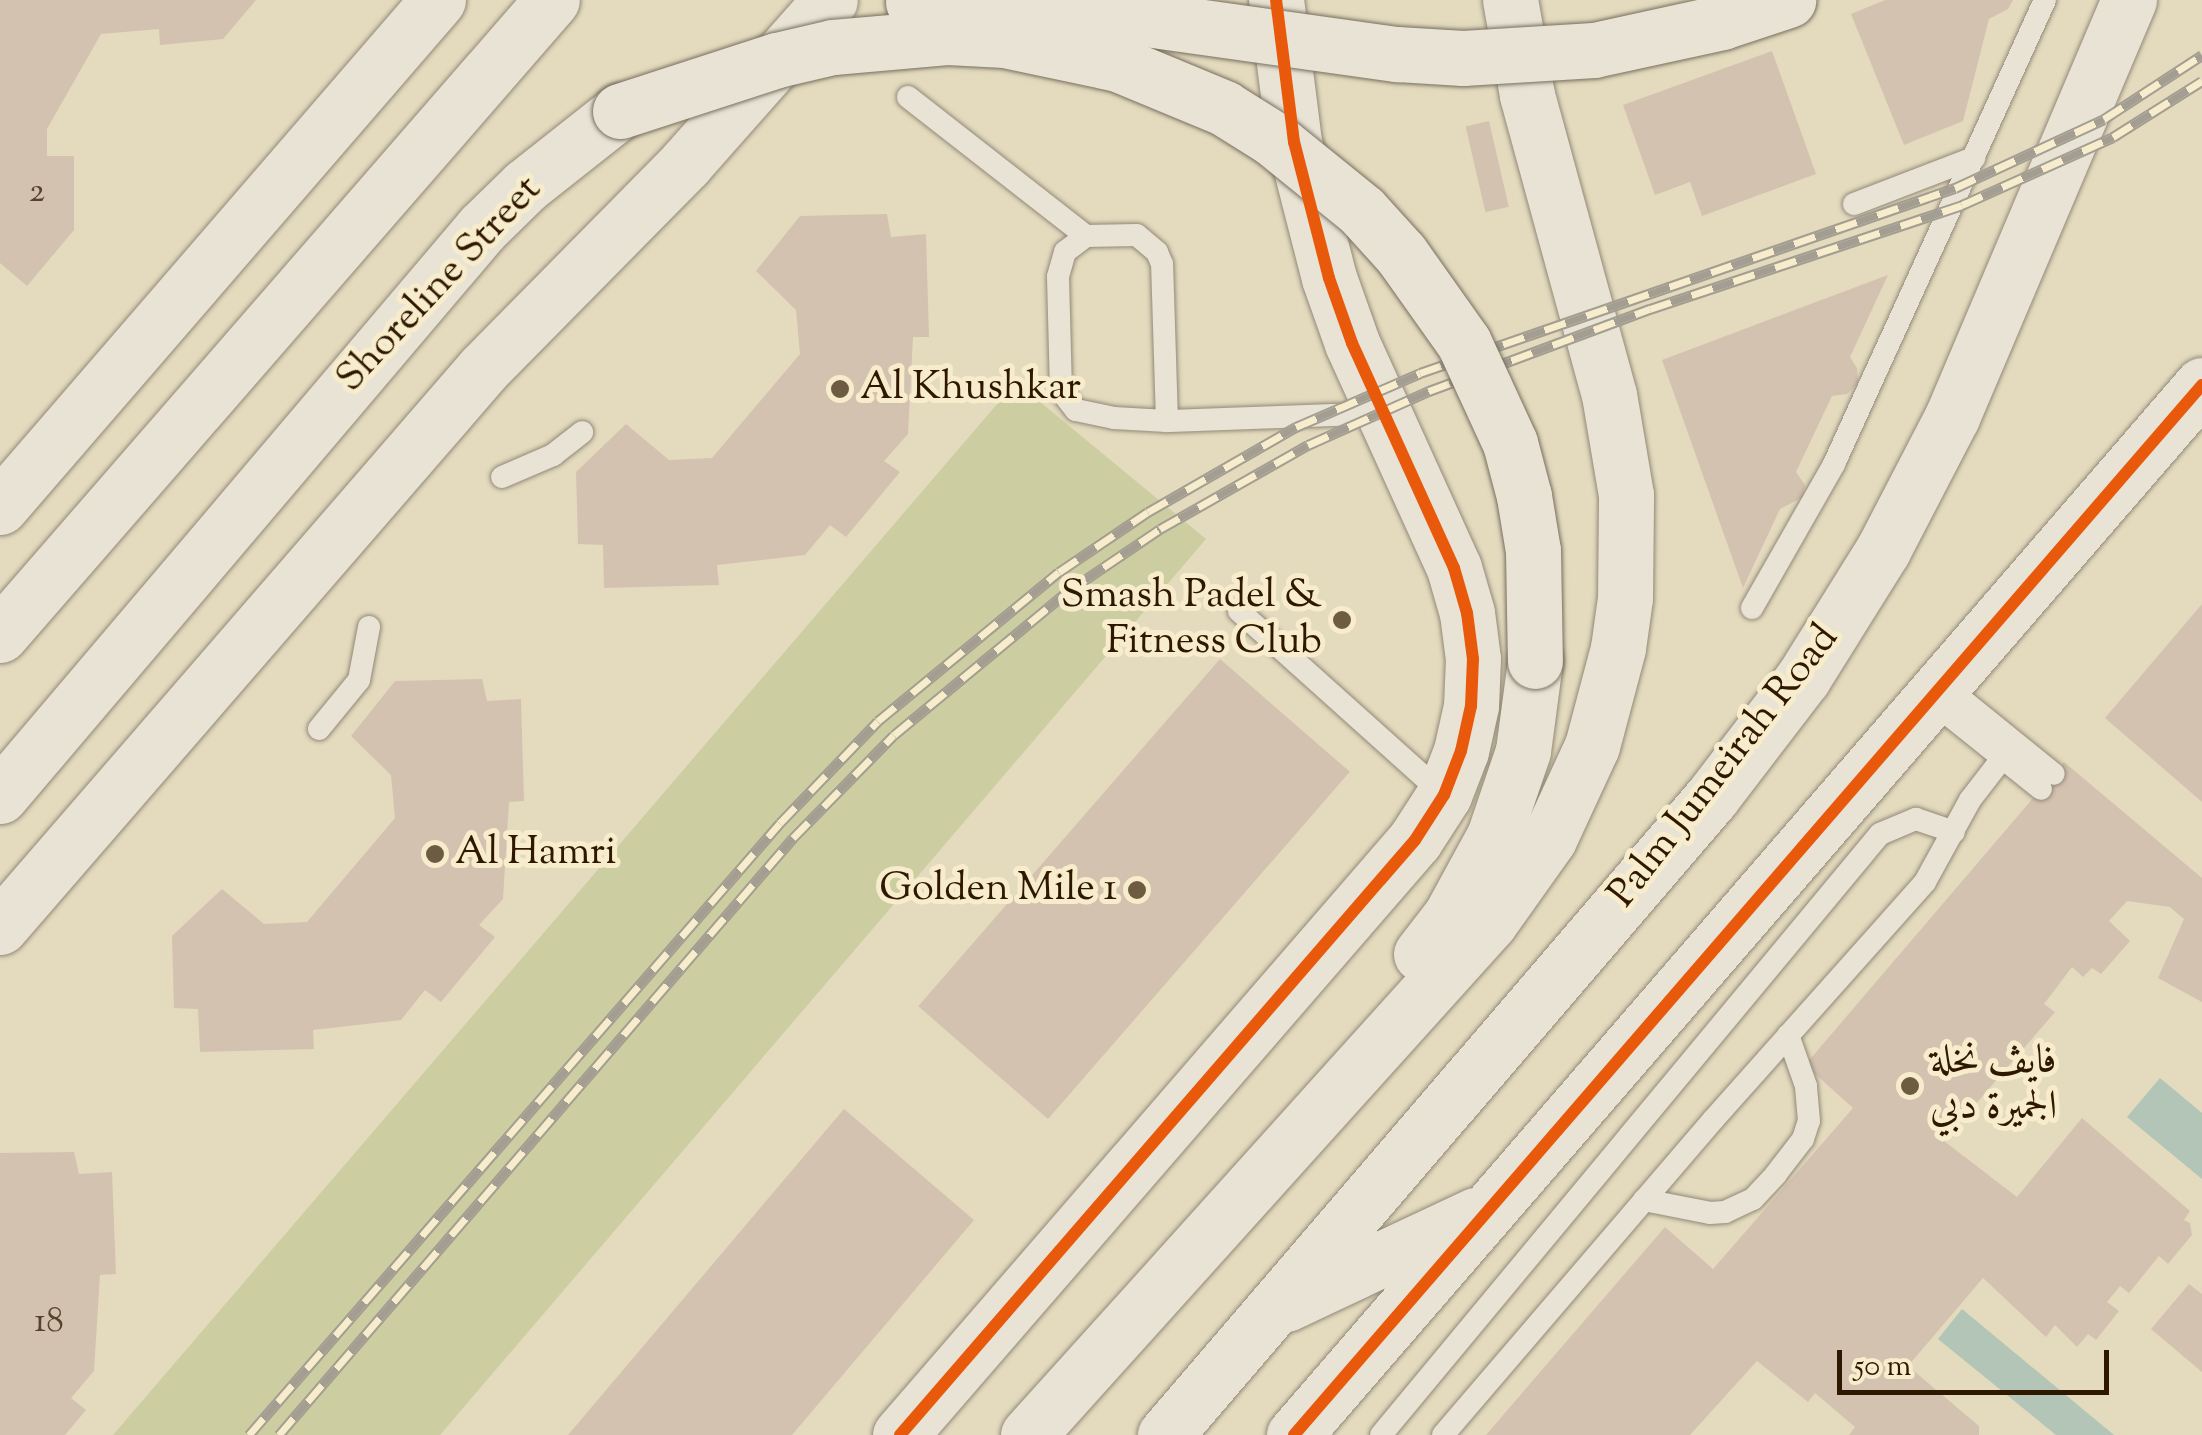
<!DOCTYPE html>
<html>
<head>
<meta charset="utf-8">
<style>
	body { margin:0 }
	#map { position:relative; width:2202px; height:1435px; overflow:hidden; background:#e4dabe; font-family:"Sorts Mill Goudy",Amiri,serif }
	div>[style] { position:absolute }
	.green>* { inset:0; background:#cccea2 }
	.water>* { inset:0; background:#b2c5b6 }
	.building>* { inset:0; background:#d4c2b1; transform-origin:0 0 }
	.roads { filter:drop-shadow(0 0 2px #928977) drop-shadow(0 0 2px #928977) }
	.lane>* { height:22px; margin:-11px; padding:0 11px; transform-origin:11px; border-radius:11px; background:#e8e3d5 }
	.secondary>* { height:55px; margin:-27.5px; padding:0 27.5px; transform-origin:27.5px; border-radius:27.5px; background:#e8e3d5 }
	.rail>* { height:11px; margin-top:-5.5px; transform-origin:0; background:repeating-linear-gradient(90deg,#f7eccb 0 22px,#a39e91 0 44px); box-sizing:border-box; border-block:2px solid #a39e91 }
	.bridges { filter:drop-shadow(0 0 2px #786f5e) drop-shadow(0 0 2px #786f5e) }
	.secondary-bridge>* { height:55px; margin:-27.5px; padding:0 27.5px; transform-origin:27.5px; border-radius:27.5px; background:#e8e3d5 }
	.cycleway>* { height:12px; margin:-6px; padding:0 6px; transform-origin:6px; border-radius:6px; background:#e8590c }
	.dots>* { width:28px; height:28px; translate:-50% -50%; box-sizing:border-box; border:5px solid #f7eccb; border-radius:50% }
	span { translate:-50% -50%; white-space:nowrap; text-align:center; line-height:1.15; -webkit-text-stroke:10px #f7eccb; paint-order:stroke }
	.number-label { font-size:35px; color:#58422c }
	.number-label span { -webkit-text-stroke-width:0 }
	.street-label { font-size:40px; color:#2f1800 }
	.poi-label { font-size:40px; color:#2f1800 }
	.left { translate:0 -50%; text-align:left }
	.right { translate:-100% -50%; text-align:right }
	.scale { position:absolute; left:1837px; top:1350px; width:272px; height:45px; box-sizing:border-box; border:5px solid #2f1800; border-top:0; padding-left:12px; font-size:30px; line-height:35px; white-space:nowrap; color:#2f1800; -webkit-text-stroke:8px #f7eccb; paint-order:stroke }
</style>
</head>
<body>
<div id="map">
	<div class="green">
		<div style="clip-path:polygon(1016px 382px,1206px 539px,440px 1435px,113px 1435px)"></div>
	</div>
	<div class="water">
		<div style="clip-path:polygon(2160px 1078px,2202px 1113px,2202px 1179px,2127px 1117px)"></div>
		<div style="clip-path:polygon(1962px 1309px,2114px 1435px,2056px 1435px,1938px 1339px)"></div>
	</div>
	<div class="building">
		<div style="clip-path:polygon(0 0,256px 0,223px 39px,160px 45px,159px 29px,101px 34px,47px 129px,47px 156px,74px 156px,74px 230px,27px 286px,0 263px)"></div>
		<div style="clip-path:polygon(1885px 0,2013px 0,2008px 9px,1989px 19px,1963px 121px,1904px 145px,1851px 14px)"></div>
		<div style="clip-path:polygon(1772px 51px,1816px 174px,1702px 216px,1690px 182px,1655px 195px,1623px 105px)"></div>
		<div style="left:1489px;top:121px;width:88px;height:24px;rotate:77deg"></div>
		<div style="clip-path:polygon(887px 214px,891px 237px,926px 234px,929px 337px,913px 337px,908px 434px,884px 461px,900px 472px,846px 537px,830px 525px,805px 555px,717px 565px,719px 585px,604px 588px,603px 545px,578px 544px,576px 472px,626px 424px,669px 460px,712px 458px,800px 354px,796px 310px,756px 271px,800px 216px)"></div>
		<div style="clip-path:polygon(1888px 275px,1850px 357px,1857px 368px,1858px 383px,1847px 394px,1832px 396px,1796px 472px,1805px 485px,1803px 497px,1780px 509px,1743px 588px,1662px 360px)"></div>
		<div style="clip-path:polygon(2202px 604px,2202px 802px,2105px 718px)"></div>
		<div style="left:1220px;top:659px;width:172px;height:460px;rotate:41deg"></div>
		<div style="clip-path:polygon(482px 679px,487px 701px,521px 699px,524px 801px,509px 802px,503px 899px,479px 925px,495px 937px,441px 1002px,425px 990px,401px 1020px,313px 1030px,314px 1049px,200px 1052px,198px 1009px,174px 1008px,172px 936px,222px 889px,264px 924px,307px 922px,395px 818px,391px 775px,351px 736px,395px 681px)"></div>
		<div style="clip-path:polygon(2064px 762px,2202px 878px,2202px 1002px,2158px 978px,2184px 919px,2170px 907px,2127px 901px,2109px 921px,2130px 941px,2101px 974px,2092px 968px,2083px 977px,2072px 967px,2044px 1004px,2055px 1012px,1944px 1141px,2017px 1197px,2082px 1118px,2190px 1211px,2184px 1220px,2190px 1223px,2192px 1235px,2168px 1264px,2159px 1256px,2129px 1293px,2120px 1286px,2107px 1302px,2119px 1311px,2096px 1340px,2088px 1334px,2077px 1347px,2055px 1325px,2046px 1337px,1983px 1278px,1908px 1366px,1979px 1426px,1979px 1435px,1849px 1435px,1855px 1427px,1815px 1393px,1808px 1402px,1757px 1361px,1690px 1435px,1486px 1435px,1665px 1227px,1713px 1269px,1853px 1108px,1805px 1065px)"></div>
		<div style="clip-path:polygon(844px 1109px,974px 1220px,792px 1435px,568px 1435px)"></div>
		<div style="clip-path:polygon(74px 1152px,79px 1174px,112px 1172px,116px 1274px,100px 1275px,94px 1371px,71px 1398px,86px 1410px,65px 1435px,0 1435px,0 1153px)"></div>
		<div style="clip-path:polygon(2189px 1284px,2202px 1294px,2202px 1372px,2151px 1329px)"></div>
	</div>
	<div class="roads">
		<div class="lane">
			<div style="left:908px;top:97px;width:226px;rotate:38deg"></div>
			<div style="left:1854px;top:204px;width:129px;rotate:-21deg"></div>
			<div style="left:1167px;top:421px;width:157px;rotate:-91.8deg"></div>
			<div style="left:1162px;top:264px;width:13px;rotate:-113deg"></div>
			<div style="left:1157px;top:252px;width:26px;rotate:-140deg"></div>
			<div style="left:1137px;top:235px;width:51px;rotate:178.9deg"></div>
			<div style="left:1086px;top:236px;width:26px;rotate:143deg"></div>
			<div style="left:1065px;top:252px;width:26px;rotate:106deg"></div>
			<div style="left:1058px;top:277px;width:114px;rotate:88.5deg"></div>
			<div style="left:1061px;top:391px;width:24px;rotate:52deg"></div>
			<div style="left:1076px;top:410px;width:39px;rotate:12deg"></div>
			<div style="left:1114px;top:418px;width:53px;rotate:3.2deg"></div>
			<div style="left:1167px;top:421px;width:217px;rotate:-2.1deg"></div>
			<div style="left:502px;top:477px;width:56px;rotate:-23.3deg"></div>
			<div style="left:553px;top:455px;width:37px;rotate:-38deg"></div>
			<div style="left:1752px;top:608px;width:166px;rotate:-60.3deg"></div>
			<div style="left:1834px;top:464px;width:510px;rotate:-65.55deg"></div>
			<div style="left:1239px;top:611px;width:275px;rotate:41.9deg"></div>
			<div style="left:1944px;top:685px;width:141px;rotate:39deg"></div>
			<div style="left:1930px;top:700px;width:142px;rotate:38.7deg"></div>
			<div style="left:319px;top:729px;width:63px;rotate:-50.8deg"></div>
			<div style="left:359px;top:680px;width:54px;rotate:-79.3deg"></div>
			<div style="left:1644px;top:1200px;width:67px;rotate:11.1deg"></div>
			<div style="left:1710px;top:1213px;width:15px;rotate:-4deg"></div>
			<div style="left:1725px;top:1212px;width:31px;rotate:-25deg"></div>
			<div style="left:1753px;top:1199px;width:34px;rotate:-47deg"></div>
			<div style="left:1776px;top:1174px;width:44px;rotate:-52.4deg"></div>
			<div style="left:1803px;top:1139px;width:19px;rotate:-72deg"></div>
			<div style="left:1809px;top:1121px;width:35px;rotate:-95deg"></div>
			<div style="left:1806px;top:1086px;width:54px;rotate:-109.4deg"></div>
			<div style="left:1381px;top:1435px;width:781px;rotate:-50.3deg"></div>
			<div style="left:1880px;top:834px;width:39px;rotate:-23deg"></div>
			<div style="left:1916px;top:819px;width:40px;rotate:18.9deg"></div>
			<div style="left:1443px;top:1435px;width:415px;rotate:-49.4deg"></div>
			<div style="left:1713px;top:1120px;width:319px;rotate:-48.3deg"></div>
			<div style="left:1925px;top:882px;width:94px;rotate:-61.2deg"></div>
			<div style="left:1970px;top:800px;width:72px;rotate:-52.3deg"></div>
		</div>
		<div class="secondary">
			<div style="left:0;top:507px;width:670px;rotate:-49.18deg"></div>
			<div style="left:0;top:635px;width:841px;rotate:-49deg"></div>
			<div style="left:0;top:796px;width:745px;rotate:-49.68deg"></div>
			<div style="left:482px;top:228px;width:60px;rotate:-44.3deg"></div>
			<div style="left:525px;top:186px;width:121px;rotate:-38.3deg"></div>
			<div style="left:0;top:927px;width:739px;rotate:-49.11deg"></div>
			<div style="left:484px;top:368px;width:288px;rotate:-45.4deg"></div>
			<div style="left:686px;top:163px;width:217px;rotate:-48.5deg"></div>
			<div style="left:1421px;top:954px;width:49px;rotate:-52.4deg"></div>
			<div style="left:1451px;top:915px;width:90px;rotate:-61.4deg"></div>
			<div style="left:1494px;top:836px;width:90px;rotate:-71.2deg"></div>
			<div style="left:1523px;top:751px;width:91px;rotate:-82.4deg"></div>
			<div style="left:1286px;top:1304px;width:209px;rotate:-25.2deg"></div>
			<div style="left:900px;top:1435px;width:787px;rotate:-49.12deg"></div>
			<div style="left:1415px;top:840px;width:54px;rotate:-57.2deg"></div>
			<div style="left:1444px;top:795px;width:47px;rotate:-68.9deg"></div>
			<div style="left:1461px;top:751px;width:46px;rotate:-77.5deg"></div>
			<div style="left:1471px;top:706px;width:47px;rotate:-87.6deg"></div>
			<div style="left:1473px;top:659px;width:46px;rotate:-97.4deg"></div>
			<div style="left:1467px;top:613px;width:47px;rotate:-106.1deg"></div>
			<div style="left:1454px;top:568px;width:247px;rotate:-114.4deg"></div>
			<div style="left:1352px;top:343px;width:69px;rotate:-109.5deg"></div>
			<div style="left:1329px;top:278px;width:140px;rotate:-104.4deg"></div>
			<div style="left:1294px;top:142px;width:143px;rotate:-97.2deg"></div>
			<div style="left:1028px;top:1435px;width:690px;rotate:-47.99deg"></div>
			<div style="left:1490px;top:922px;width:102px;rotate:-54.6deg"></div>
			<div style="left:1549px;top:839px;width:102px;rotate:-65.2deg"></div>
			<div style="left:1592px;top:746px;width:101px;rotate:-75.1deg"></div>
			<div style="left:1618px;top:648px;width:50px;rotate:-82deg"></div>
			<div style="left:1625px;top:598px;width:103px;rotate:-89.4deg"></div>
			<div style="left:1626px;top:495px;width:101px;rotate:-99.6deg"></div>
			<div style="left:1609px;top:395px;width:311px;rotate:-105.3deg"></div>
			<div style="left:1527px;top:95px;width:97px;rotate:-100.1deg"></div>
			<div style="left:1165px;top:1435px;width:840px;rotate:-49.39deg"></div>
			<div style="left:1712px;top:797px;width:150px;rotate:-52.6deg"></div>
			<div style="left:1803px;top:678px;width:151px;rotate:-58deg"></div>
			<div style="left:1883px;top:550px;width:150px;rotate:-62.6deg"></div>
			<div style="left:1952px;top:417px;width:453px;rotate:-67deg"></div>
			<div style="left:1294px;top:1435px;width:1388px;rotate:-49.15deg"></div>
		</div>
	</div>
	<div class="rail">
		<div style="left:249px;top:1435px;width:810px;rotate:-49.05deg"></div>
		<div style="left:780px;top:823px;width:141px;rotate:-46.1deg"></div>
		<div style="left:878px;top:721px;width:234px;rotate:-39.5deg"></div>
		<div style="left:1059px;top:572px;width:107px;rotate:-34deg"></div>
		<div style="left:1148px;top:512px;width:171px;rotate:-29.9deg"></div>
		<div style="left:1296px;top:427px;width:135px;rotate:-23.5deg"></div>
		<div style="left:1420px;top:373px;width:566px;rotate:-19.08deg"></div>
		<div style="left:1955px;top:188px;width:164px;rotate:-24.8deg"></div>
		<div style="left:2104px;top:119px;width:117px;rotate:-33.1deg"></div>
		<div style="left:279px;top:1435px;width:788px;rotate:-49.27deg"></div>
		<div style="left:793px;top:838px;width:144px;rotate:-45.6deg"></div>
		<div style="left:894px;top:735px;width:224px;rotate:-39.6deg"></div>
		<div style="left:1067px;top:592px;width:112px;rotate:-34.1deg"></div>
		<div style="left:1160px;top:529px;width:170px;rotate:-29.6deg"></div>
		<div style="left:1308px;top:445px;width:133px;rotate:-24.1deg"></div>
		<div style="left:1429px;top:391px;width:236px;rotate:-20.4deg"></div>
		<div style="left:1650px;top:309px;width:329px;rotate:-18.4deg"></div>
		<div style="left:1962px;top:205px;width:166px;rotate:-24.2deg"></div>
		<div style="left:2113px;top:137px;width:105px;rotate:-32.2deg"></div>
	</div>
	<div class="bridges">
		<div class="secondary-bridge">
			<div style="left:913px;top:2px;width:112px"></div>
			<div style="left:1025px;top:2px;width:376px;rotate:8deg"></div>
			<div style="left:1397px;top:54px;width:66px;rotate:3.5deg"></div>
			<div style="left:1463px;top:58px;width:131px;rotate:-3.5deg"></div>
			<div style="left:1594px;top:50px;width:131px;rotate:-12.3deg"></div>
			<div style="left:1722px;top:22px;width:70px;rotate:-18.4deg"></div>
			<div style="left:620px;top:111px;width:165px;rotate:-18deg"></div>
			<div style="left:777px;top:60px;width:57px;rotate:-13.1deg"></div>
			<div style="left:833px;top:47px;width:114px;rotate:-5deg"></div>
			<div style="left:947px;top:37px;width:58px;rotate:3deg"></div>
			<div style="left:1005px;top:40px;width:116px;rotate:12deg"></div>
			<div style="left:1118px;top:64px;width:115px;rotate:22.5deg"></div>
			<div style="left:1224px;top:108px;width:57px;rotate:32deg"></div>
			<div style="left:1272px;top:138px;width:116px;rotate:39deg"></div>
			<div style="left:1362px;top:211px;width:58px;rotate:47.8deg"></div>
			<div style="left:1401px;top:254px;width:109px;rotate:54.7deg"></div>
			<div style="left:1464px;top:343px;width:110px;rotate:65.3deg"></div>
			<div style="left:1510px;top:443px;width:55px;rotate:75.2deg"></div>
			<div style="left:1524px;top:496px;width:56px;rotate:80.7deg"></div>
			<div style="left:1533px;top:551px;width:110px;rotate:89deg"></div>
		</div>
	</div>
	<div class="cycleway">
		<div style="left:900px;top:1435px;width:787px;rotate:-49.12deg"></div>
		<div style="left:1415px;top:840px;width:54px;rotate:-57.2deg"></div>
		<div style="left:1444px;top:795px;width:47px;rotate:-68.9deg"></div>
		<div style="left:1461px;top:751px;width:46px;rotate:-77.5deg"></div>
		<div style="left:1471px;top:706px;width:47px;rotate:-87.6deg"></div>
		<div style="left:1473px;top:659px;width:46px;rotate:-97.4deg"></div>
		<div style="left:1467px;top:613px;width:47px;rotate:-106.1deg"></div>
		<div style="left:1454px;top:568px;width:247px;rotate:-114.4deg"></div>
		<div style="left:1352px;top:343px;width:69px;rotate:-109.5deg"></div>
		<div style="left:1329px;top:278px;width:140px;rotate:-104.4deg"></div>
		<div style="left:1294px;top:142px;width:143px;rotate:-97.2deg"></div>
		<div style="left:1294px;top:1435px;width:1388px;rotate:-49.15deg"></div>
	</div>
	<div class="dots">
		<div style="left:840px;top:389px;background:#6e5c42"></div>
		<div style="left:1342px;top:620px;background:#6e5c42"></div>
		<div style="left:435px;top:854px;background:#6e5c42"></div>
		<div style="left:1137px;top:890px;background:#6e5c42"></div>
		<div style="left:1910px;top:1086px;background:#6e5c42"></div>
	</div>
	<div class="number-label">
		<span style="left:37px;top:193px">2</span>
		<span style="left:49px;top:1323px">18</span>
	</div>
	<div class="street-label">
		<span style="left:440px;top:285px;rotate:-47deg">Shoreline Street</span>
		<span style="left:1725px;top:767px;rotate:-52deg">Palm Jumeirah Road</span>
	</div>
	<div class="poi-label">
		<span class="left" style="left:860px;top:389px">Al Khushkar</span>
		<span class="right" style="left:1322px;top:620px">Smash Padel &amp;<br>Fitness Club</span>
		<span class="left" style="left:455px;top:854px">Al Hamri</span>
		<span class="right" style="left:1117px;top:890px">Golden Mile 1</span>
		<span class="left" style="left:1930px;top:1086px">فايڤ نخلة<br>الجميرة دبي</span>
	</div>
	<div class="scale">50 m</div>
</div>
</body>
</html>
